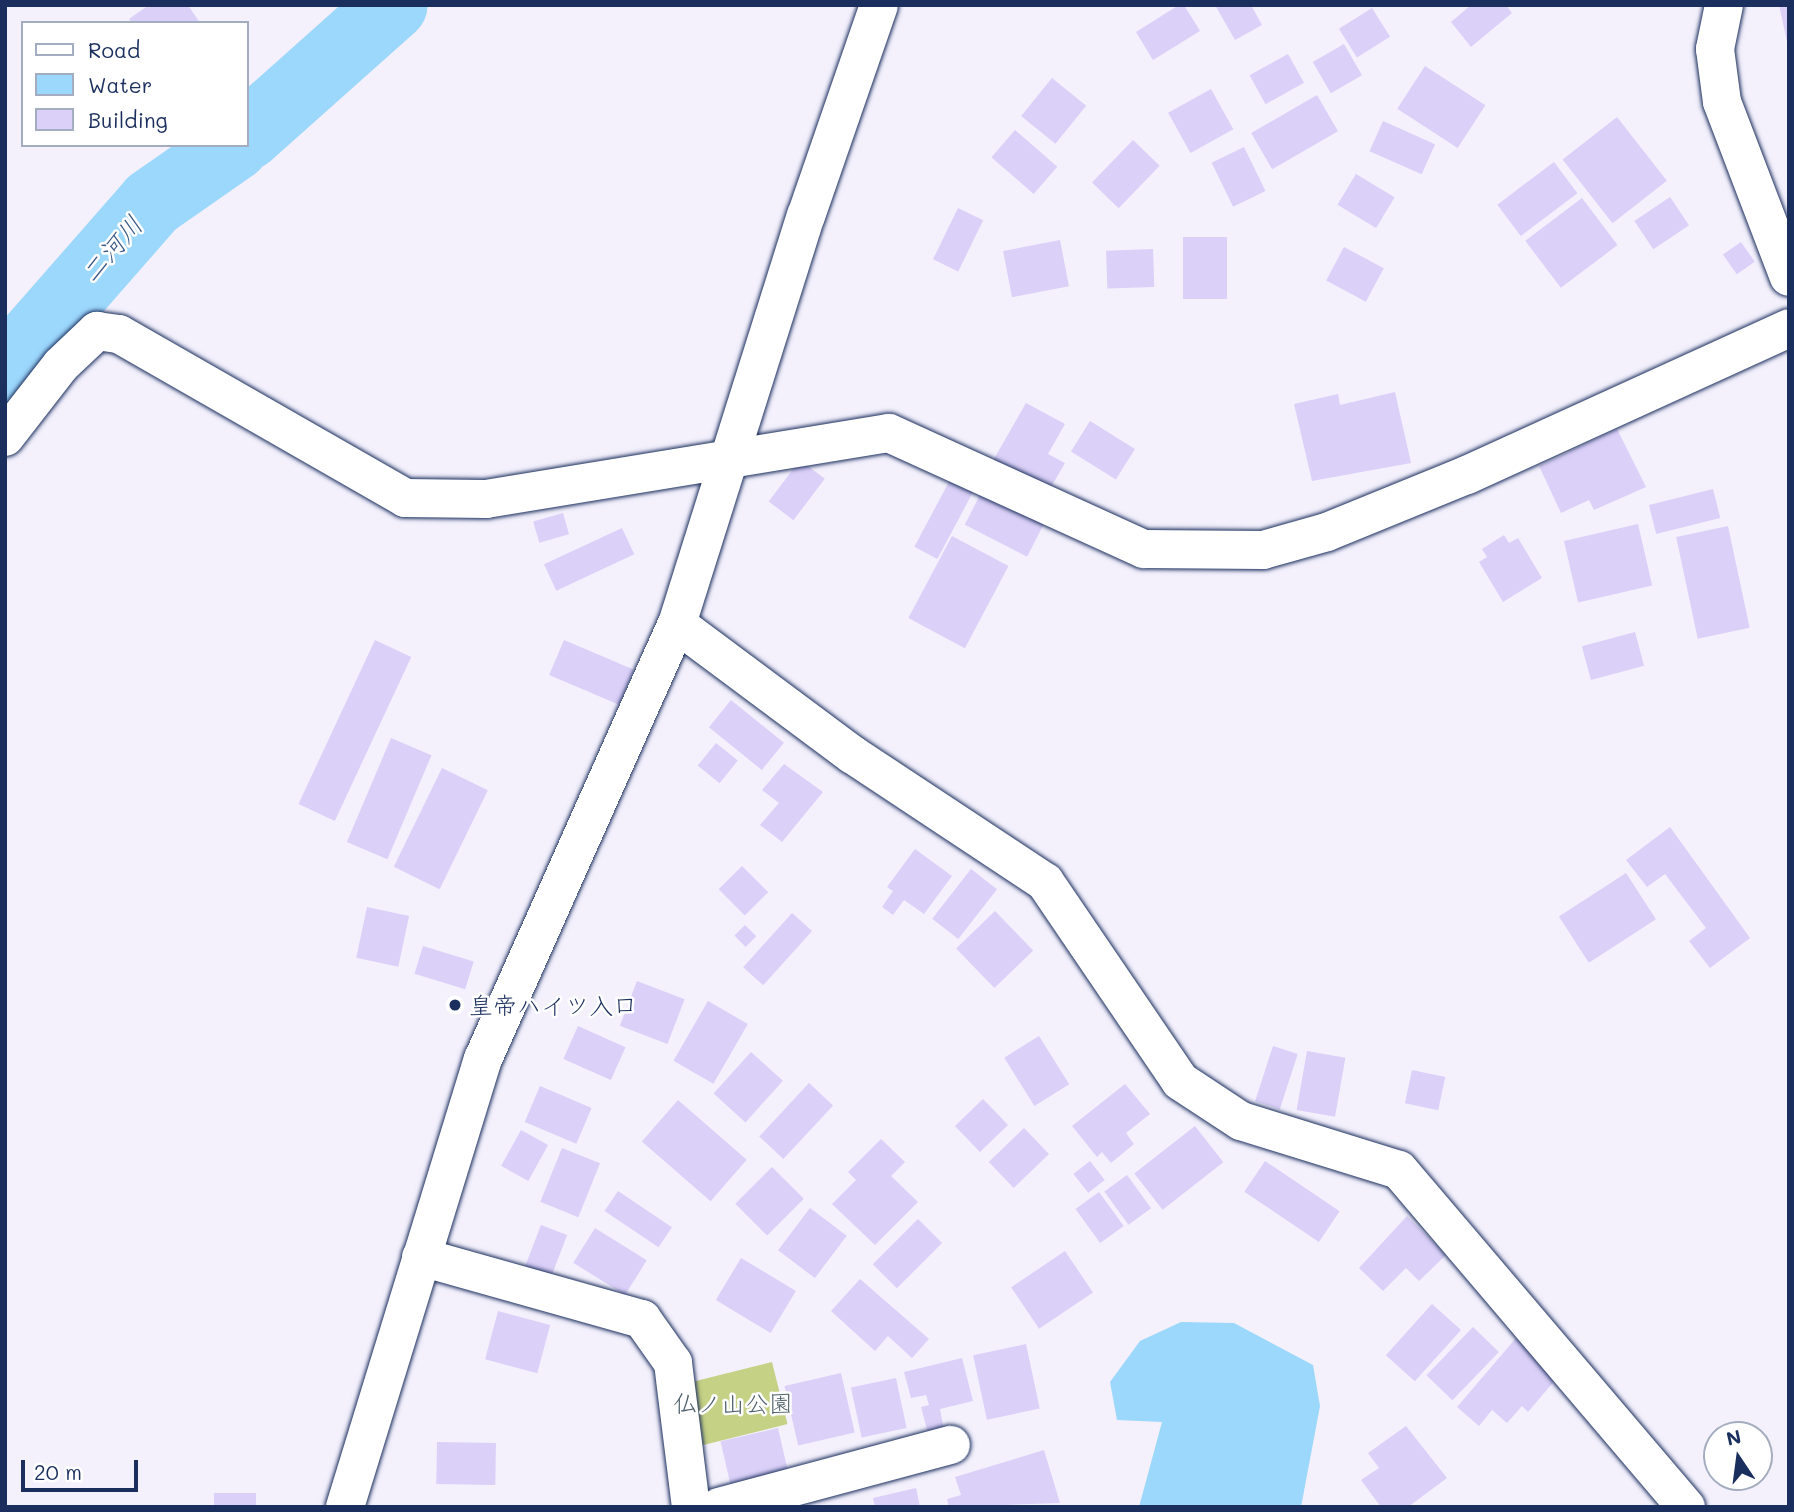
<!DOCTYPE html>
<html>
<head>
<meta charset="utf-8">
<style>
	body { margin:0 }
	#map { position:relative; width:1794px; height:1512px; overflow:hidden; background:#f4f1fd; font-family:Mali,"Klee One",sans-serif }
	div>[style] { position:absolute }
	.green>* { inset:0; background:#c5d184; transform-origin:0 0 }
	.water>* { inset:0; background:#9cd7fc }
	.river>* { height:70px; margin:-35px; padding:0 35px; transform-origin:35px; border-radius:35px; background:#9cd7fc }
	.building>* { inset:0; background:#dbd0f8; transform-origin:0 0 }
	.roads { filter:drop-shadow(0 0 2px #1b2f5e) drop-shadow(0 0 2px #1b2f5e) }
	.minor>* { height:38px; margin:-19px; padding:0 19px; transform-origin:19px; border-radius:19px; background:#fff }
	.dots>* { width:19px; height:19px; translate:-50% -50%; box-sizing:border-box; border:4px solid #fff; border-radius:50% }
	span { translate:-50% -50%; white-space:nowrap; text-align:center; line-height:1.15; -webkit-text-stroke:5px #fff; paint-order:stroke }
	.poi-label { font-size:24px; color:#1b2f5e }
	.left { translate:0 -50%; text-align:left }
	.park-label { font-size:24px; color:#4e6069 }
	.water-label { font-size:26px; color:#3b5986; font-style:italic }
	.frame { position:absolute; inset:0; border:7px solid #1b2f5e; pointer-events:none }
	.legend { position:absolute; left:21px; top:21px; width:228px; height:126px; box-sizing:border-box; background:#fff; border:2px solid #a4acbf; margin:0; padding:9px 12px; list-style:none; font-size:21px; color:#1b2f5e }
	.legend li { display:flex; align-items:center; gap:14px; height:35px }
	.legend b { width:35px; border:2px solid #a4acbf }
	.north { position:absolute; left:1703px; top:1421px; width:70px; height:70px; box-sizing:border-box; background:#fff; border:2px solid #a4acbf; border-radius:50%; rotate:347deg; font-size:19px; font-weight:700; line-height:28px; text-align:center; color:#1b2f5e }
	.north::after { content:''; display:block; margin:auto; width:24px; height:32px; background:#1b2f5e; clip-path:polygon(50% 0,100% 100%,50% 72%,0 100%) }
	.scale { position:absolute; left:21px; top:1460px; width:117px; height:32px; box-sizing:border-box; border:4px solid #1b2f5e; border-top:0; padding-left:9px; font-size:21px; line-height:24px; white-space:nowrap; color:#1b2f5e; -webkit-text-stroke:5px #fff; paint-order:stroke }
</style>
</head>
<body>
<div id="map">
	<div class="green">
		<div style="left:772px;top:1362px;width:64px;height:94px;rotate:76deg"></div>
	</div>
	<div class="water">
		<div style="clip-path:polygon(1181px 1322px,1234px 1323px,1313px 1365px,1320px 1406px,1301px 1507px,1139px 1507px,1162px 1422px,1117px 1420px,1110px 1382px,1140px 1341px)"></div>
	</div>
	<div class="river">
		<div style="left:247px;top:135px;width:195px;rotate:-41.7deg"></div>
		<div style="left:5px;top:371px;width:223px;rotate:-48.8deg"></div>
		<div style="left:152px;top:203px;width:101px;rotate:-34.9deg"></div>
	</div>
	<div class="building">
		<div style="clip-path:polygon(149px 5px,188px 5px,200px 23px,132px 23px,129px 19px)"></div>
		<div style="clip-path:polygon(1179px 5px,1184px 5px,1200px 31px,1153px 60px,1136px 32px)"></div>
		<div style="clip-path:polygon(1215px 5px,1251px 5px,1262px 25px,1235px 40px)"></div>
		<div style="clip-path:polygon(1471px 5px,1506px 5px,1512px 13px,1471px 47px,1451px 22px)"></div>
		<div style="clip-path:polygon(1779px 5px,1789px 5px,1789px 46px,1788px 46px)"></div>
		<div style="left:1372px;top:8px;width:34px;height:39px;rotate:58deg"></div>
		<div style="left:1344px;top:44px;width:36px;height:36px;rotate:60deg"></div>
		<div style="left:1288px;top:54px;width:33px;height:44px;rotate:61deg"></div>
		<div style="left:1425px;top:66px;width:72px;height:51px;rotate:33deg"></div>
		<div style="left:1052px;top:78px;width:44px;height:49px;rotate:39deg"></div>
		<div style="left:1211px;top:89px;width:46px;height:49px;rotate:61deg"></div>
		<div style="left:1317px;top:95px;width:42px;height:76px;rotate:60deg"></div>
		<div style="left:1617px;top:117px;width:81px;height:69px;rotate:52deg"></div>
		<div style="left:1383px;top:121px;width:57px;height:33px;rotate:24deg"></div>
		<div style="left:1015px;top:130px;width:56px;height:36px;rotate:41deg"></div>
		<div style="left:1133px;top:140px;width:37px;height:59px;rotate:44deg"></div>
		<div style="left:1244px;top:147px;width:49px;height:36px;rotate:64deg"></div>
		<div style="left:1554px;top:162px;width:39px;height:71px;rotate:53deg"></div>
		<div style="left:1356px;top:174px;width:45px;height:36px;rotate:31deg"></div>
		<div style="left:1670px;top:197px;width:34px;height:43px;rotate:56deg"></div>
		<div style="left:1582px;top:198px;width:59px;height:71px;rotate:53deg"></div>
		<div style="left:958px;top:208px;width:28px;height:57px;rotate:26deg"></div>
		<div style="left:1183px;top:237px;width:44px;height:62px"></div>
		<div style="left:1060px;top:240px;width:47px;height:58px;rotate:79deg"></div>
		<div style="left:1741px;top:242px;width:24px;height:22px;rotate:55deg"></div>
		<div style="left:1344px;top:247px;width:45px;height:38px;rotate:28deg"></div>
		<div style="left:1153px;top:249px;width:38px;height:47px;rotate:88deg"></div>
		<div style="clip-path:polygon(1395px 392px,1411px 463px,1312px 481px,1294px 404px,1338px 394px,1340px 405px)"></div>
		<div style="clip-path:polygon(1026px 403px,1065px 424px,1048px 454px,1065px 463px,1047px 494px,991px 464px)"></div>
		<div style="left:1090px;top:421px;width:53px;height:36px;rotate:32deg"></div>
		<div style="clip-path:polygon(1617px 429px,1646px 487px,1594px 510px,1589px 500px,1561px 513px,1539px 466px)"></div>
		<div style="left:800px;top:460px;width:31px;height:52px;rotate:37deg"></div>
		<div style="left:951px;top:478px;width:26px;height:78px;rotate:28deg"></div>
		<div style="left:1713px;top:489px;width:30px;height:66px;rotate:76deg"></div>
		<div style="left:982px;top:491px;width:70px;height:38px;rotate:27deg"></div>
		<div style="left:563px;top:513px;width:22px;height:31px;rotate:74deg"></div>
		<div style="left:1638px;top:524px;width:63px;height:76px;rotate:77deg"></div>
		<div style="left:1728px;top:526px;width:104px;height:53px;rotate:78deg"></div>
		<div style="left:622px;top:528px;width:29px;height:86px;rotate:65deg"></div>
		<div style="clip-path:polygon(1504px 535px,1509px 543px,1518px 538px,1542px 578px,1503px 602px,1479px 562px,1487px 557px,1482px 549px)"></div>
		<div style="left:952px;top:536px;width:64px;height:93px;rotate:28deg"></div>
		<div style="left:1635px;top:632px;width:35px;height:55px;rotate:75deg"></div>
		<div style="left:375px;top:640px;width:40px;height:181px;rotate:25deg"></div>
		<div style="left:564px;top:640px;width:76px;height:38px;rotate:23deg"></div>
		<div style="left:731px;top:700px;width:68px;height:35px;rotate:39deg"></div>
		<div style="left:391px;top:738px;width:44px;height:113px;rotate:23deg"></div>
		<div style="left:716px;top:743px;width:28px;height:29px;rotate:39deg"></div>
		<div style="clip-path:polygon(784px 764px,823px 792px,782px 842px,760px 825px,779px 803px,762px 790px)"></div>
		<div style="left:442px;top:768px;width:51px;height:110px;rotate:26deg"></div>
		<div style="clip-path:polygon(1670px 827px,1750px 938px,1710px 968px,1689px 941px,1706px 928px,1665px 874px,1647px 887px,1626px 860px)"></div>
		<div style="clip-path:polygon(915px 849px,952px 876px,924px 914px,904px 900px,893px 915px,882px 907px,893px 891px,887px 887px)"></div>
		<div style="left:742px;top:866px;width:37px;height:33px;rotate:45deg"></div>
		<div style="left:971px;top:869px;width:33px;height:63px;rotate:38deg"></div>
		<div style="left:1626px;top:873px;width:55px;height:80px;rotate:57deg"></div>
		<div style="left:367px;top:907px;width:43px;height:52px;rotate:12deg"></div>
		<div style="left:995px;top:911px;width:55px;height:54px;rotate:46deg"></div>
		<div style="left:792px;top:913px;width:27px;height:73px;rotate:42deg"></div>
		<div style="left:745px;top:925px;width:16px;height:15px;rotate:45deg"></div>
		<div style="left:423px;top:946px;width:53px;height:29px;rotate:17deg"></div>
		<div style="left:637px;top:981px;width:51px;height:48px;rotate:21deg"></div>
		<div style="left:708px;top:1001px;width:46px;height:69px;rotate:30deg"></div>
		<div style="left:578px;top:1026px;width:52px;height:36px;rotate:24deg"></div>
		<div style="left:1039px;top:1036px;width:57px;height:41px;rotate:58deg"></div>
		<div style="left:1273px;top:1046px;width:26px;height:58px;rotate:18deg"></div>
		<div style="left:1307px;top:1051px;width:39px;height:60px;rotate:10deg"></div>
		<div style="left:751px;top:1052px;width:43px;height:56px;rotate:42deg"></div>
		<div style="left:1412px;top:1070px;width:34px;height:34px;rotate:12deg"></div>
		<div style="left:809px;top:1083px;width:33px;height:73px;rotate:43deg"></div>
		<div style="clip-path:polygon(1125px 1084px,1150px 1114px,1126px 1133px,1134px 1144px,1111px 1163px,1102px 1152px,1097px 1157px,1072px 1126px)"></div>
		<div style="left:540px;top:1086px;width:56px;height:39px;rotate:23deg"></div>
		<div style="left:983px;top:1099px;width:36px;height:39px;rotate:46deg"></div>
		<div style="left:678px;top:1100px;width:91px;height:55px;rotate:41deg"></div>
		<div style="left:1195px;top:1126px;width:46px;height:77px;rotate:52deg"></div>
		<div style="left:1024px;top:1128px;width:36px;height:49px;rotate:46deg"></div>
		<div style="left:521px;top:1130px;width:31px;height:41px;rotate:29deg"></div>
		<div style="clip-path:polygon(881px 1139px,905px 1162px,891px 1176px,918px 1202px,875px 1245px,832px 1204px,856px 1180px,848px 1172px)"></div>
		<div style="left:562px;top:1148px;width:41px;height:58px;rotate:22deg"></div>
		<div style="left:1090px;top:1161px;width:24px;height:21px;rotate:52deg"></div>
		<div style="left:1265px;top:1161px;width:90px;height:37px;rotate:34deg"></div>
		<div style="left:772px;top:1167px;width:45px;height:52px;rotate:45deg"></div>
		<div style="left:1127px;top:1175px;width:41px;height:28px;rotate:54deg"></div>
		<div style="left:618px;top:1191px;width:65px;height:24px;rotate:34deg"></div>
		<div style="left:1099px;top:1192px;width:42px;height:29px;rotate:54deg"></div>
		<div style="left:810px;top:1208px;width:46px;height:53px;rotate:37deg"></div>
		<div style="clip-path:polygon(1407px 1216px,1446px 1255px,1419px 1281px,1406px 1268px,1383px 1291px,1359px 1268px)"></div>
		<div style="left:918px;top:1219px;width:34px;height:64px;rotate:45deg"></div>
		<div style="left:541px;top:1225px;width:28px;height:44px;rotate:21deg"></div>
		<div style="left:595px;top:1228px;width:61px;height:41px;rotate:32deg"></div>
		<div style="left:1065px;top:1251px;width:50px;height:65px;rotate:56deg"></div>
		<div style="left:741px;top:1258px;width:64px;height:49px;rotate:31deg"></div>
		<div style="clip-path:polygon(860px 1279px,929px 1339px,912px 1358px,888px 1336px,875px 1351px,831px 1311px)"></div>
		<div style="left:1432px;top:1304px;width:39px;height:69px;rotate:42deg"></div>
		<div style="left:498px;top:1311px;width:54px;height:50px;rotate:15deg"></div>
		<div style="left:1473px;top:1327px;width:36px;height:67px;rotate:44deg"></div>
		<div style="clip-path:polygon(1516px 1338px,1556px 1379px,1528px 1412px,1522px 1406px,1507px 1423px,1492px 1410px,1479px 1426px,1457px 1407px)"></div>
		<div style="left:1026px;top:1344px;width:66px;height:54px;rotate:78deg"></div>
		<div style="clip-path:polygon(962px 1358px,973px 1401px,940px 1409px,944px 1430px,928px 1433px,921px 1407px,929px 1405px,926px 1395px,911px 1398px,904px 1372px)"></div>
		<div style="left:841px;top:1373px;width:61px;height:58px;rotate:77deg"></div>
		<div style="left:896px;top:1378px;width:51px;height:46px;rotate:78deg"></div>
		<div style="clip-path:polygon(1406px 1426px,1447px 1478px,1408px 1507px,1381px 1507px,1361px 1480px,1379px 1468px,1368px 1453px)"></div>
		<div style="left:778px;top:1428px;width:43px;height:59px;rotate:77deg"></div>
		<div style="left:437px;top:1442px;width:59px;height:42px;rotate:1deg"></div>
		<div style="clip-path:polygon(1044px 1450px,1060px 1503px,949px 1507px,947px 1499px,961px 1495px,955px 1477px)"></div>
		<div style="clip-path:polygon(916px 1488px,920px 1507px,875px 1507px,873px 1498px)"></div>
		<div style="left:256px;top:1493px;width:14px;height:42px;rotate:90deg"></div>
	</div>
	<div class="roads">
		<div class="minor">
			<div style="left:1724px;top:5px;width:45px;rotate:101.6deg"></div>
			<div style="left:1715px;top:49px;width:53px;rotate:82.5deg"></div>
			<div style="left:1722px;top:102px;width:187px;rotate:69.1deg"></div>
			<div style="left:5px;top:437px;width:91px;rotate:-52.1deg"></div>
			<div style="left:61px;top:365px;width:50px;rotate:-43.4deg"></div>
			<div style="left:97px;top:331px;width:22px;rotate:8deg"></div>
			<div style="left:119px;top:334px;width:330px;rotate:29.8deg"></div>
			<div style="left:405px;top:498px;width:81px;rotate:0.7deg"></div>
			<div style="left:486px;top:499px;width:408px;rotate:-9.3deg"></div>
			<div style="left:889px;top:433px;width:280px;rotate:24.5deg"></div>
			<div style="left:1144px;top:549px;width:119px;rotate:0.5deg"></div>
			<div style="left:1263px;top:550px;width:66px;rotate:-15.7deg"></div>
			<div style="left:1327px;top:532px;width:151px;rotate:-22.2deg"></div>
			<div style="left:1467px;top:475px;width:354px;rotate:-24.5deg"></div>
			<div style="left:677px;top:624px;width:219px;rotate:36.7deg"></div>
			<div style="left:853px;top:755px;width:230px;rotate:33.5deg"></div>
			<div style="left:1045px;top:882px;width:240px;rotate:55.8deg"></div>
			<div style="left:1180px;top:1081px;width:73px;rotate:33.3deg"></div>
			<div style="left:1241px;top:1121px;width:165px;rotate:17.2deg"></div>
			<div style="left:1399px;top:1170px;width:443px;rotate:49.6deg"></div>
			<div style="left:421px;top:1257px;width:230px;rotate:15.7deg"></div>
			<div style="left:642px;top:1319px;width:54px;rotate:54.8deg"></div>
			<div style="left:673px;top:1363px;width:145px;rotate:82.9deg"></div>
			<div style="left:345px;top:1507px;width:469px;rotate:-72.9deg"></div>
			<div style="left:483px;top:1059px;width:476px;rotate:-66deg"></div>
			<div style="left:677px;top:624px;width:428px;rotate:-72.5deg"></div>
			<div style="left:806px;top:216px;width:223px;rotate:-70.9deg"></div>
			<div style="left:719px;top:1507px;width:240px;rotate:-15deg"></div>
		</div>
	</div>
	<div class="dots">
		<div style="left:455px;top:1005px;background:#1b2f5e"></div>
	</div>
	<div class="poi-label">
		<span class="left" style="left:469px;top:1005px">皇帝ハイツ入口</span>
	</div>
	<div class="park-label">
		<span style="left:733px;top:1403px">仏ノ山公園</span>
	</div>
	<div class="water-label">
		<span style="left:112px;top:249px;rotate:-49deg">二河川</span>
	</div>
	<div class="frame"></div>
	<ul class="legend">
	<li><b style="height:9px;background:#fff"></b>Road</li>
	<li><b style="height:19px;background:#9cd7fc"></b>Water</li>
	<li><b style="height:19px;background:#dbd0f8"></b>Building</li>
	</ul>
	<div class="north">N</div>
	<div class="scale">20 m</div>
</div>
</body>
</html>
